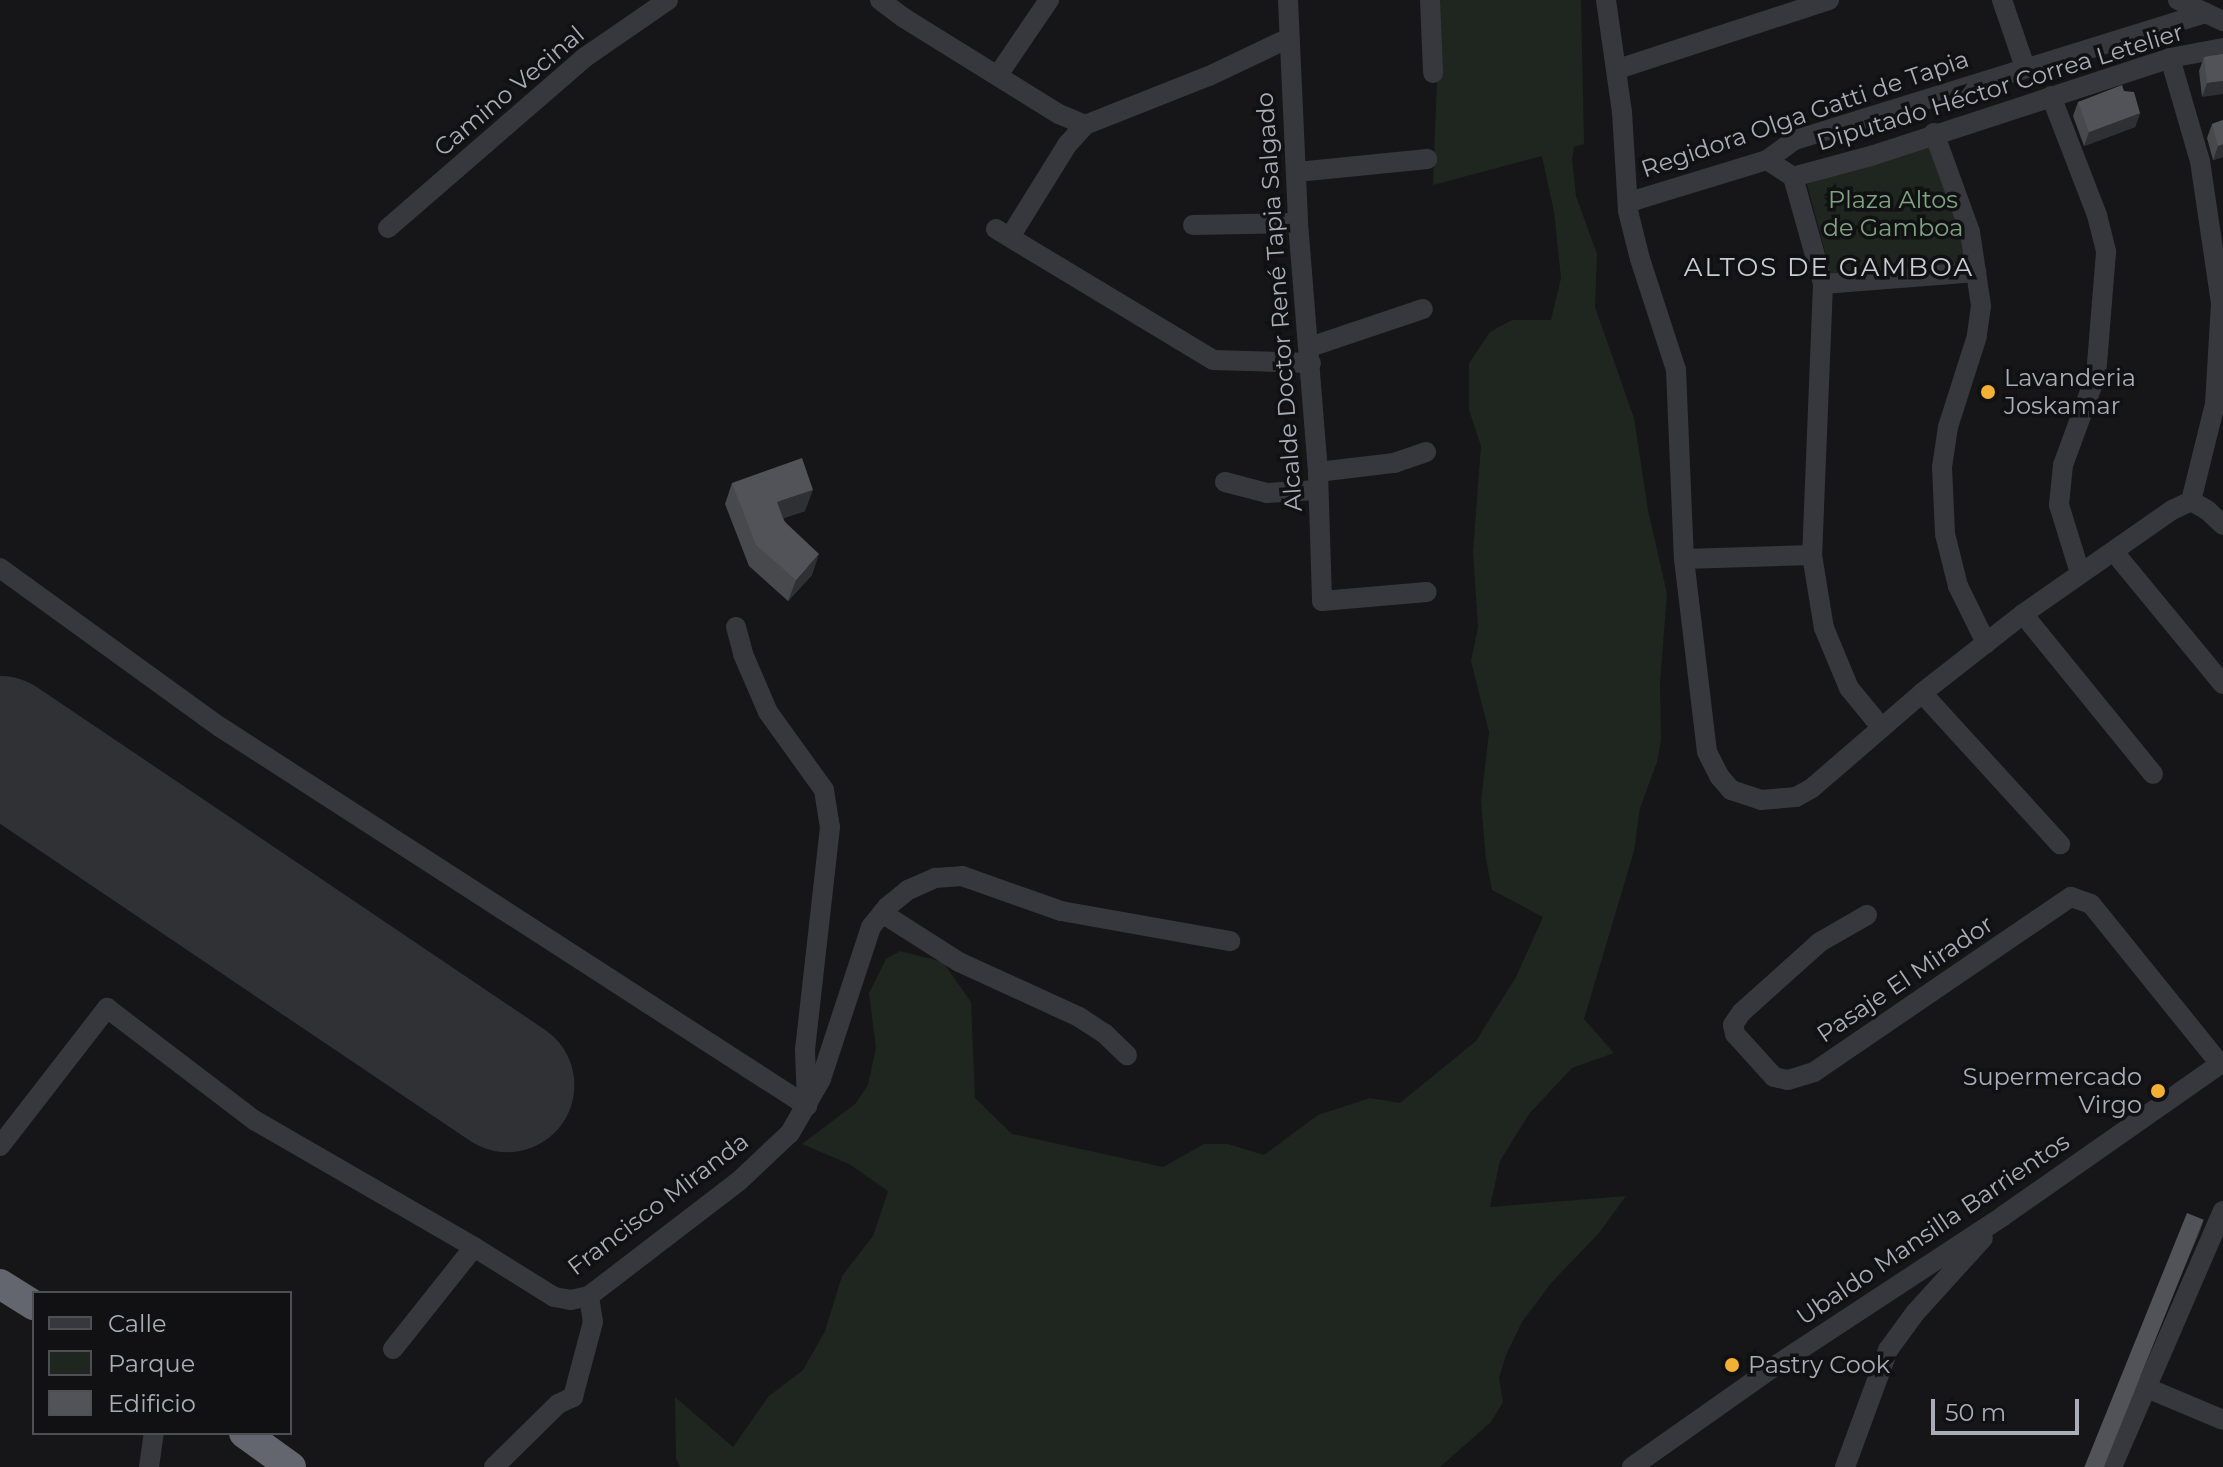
<!DOCTYPE html>
<html>
<head>
<meta charset="utf-8">
<style>
	body { margin:0 }
	#map { position:relative; width:2223px; height:1467px; overflow:hidden; background:#161618; font-family:Montserrat,sans-serif }
	div>[style] { position:absolute }
	.green>* { inset:0; background:#1e261f }
	.runway>* { height:134px; margin:-67px; padding:0 67px; transform-origin:67px; border-radius:67px; background:#303135 }
	.minor>* { height:20px; margin:-10px; padding:0 10px; transform-origin:10px; border-radius:10px; background:#37383d }
	.highway>* { height:30px; margin:-15px; padding:0 15px; transform-origin:15px; border-radius:15px; background:#63666e }
	.wall>* { inset:0; background:#47494d }
	.shaded-wall>* { inset:0; background:#2f3033 }
	.building>* { inset:0; background:#525359; transform-origin:0 0 }
	.dots>* { width:22px; height:22px; translate:-50% -50%; box-sizing:border-box; border:4px solid #111113; border-radius:50% }
	span { translate:-50% -50%; white-space:nowrap; text-align:center; line-height:1.15; -webkit-text-stroke:7px #111113; paint-order:stroke }
	.street-label { font-size:24px; color:#a8adb8 }
	.park-label { font-size:24px; color:#7fa381 }
	.poi-label { font-size:24px; color:#a8adb8 }
	.left { translate:0 -50%; text-align:left }
	.right { translate:-100% -50%; text-align:right }
	.neighbourhood-label { font-size:26px; color:#c9ccd4; letter-spacing:2px }
	.legend { position:absolute; left:32px; top:1291px; width:260px; height:144px; box-sizing:border-box; background:#111113; border:2px solid #4d4f55; margin:0; padding:10px 14px; list-style:none; font-size:24px; color:#a8adb8 }
	.legend li { display:flex; align-items:center; gap:16px; height:40px }
	.legend b { width:40px; border:2px solid #4d4f55 }
	.scale { position:absolute; left:1931px; top:1399px; width:148px; height:36px; box-sizing:border-box; border:4px solid #a8adb8; border-top:0; padding-left:10px; font-size:24px; line-height:28px; white-space:nowrap; color:#a8adb8; -webkit-text-stroke:6px #111113; paint-order:stroke }
</style>
</head>
<body>
<div id="map">
	<div class="green">
		<div style="clip-path:polygon(1440px 0,1581px 0,1584px 144px,1574px 147px,1572px 158px,1576px 196px,1597px 254px,1595px 307px,1634px 418px,1648px 510px,1667px 594px,1660px 683px,1661px 740px,1657px 762px,1640px 808px,1634px 851px,1584px 1019px,1614px 1053px,1572px 1068px,1529px 1114px,1500px 1161px,1490px 1207px,1626px 1196px,1599px 1233px,1552px 1282px,1522px 1322px,1506px 1355px,1499px 1378px,1503px 1402px,1491px 1422px,1440px 1467px,680px 1467px,676px 1458px,675px 1397px,733px 1447px,769px 1396px,803px 1370px,825px 1331px,842px 1276px,873px 1236px,888px 1191px,849px 1164px,802px 1144px,855px 1104px,868px 1085px,876px 1048px,869px 993px,886px 959px,900px 951px,943px 962px,971px 1002px,975px 1098px,1012px 1134px,1163px 1167px,1204px 1144px,1228px 1144px,1264px 1155px,1318px 1115px,1370px 1098px,1400px 1103px,1476px 1041px,1516px 977px,1543px 917px,1492px 890px,1486px 859px,1481px 802px,1489px 732px,1471px 661px,1478px 627px,1473px 551px,1481px 446px,1469px 410px,1469px 363px,1490px 332px,1512px 320px,1551px 320px,1561px 278px,1554px 212px,1542px 156px,1433px 185px)"></div>
		<div style="clip-path:polygon(1931px 143px,1962px 226px,1969px 266px,1831px 274px,1807px 184px)"></div>
	</div>
	<div class="runway">
		<div style="left:0;top:743px;width:612px;rotate:34deg"></div>
	</div>
	<div class="minor">
		<div style="left:880px;top:0;width:30px;rotate:37deg"></div>
		<div style="left:904px;top:18px;width:182px;rotate:31.8deg"></div>
		<div style="left:1059px;top:114px;width:28px;rotate:23deg"></div>
		<div style="left:1288px;top:0;width:223px;rotate:87.4deg"></div>
		<div style="left:1298px;top:223px;width:250px;rotate:85.4deg"></div>
		<div style="left:1318px;top:472px;width:129px;rotate:88.2deg"></div>
		<div style="left:1322px;top:601px;width:105px;rotate:-4.9deg"></div>
		<div style="left:1430px;top:0;width:73px;rotate:87.6deg"></div>
		<div style="left:1606px;top:0;width:113px;rotate:81.9deg"></div>
		<div style="left:1622px;top:112px;width:99px;rotate:86.5deg"></div>
		<div style="left:1628px;top:211px;width:49px;rotate:76deg"></div>
		<div style="left:1640px;top:259px;width:117px;rotate:72deg"></div>
		<div style="left:1676px;top:370px;width:189px;rotate:87.6deg"></div>
		<div style="left:1684px;top:559px;width:194px;rotate:83.2deg"></div>
		<div style="left:1707px;top:752px;width:27px;rotate:63deg"></div>
		<div style="left:1719px;top:776px;width:18px;rotate:49deg"></div>
		<div style="left:1731px;top:790px;width:32px;rotate:18deg"></div>
		<div style="left:1761px;top:800px;width:35px;rotate:-5deg"></div>
		<div style="left:1796px;top:797px;width:18px;rotate:-29deg"></div>
		<div style="left:1812px;top:788px;width:145px;rotate:-40.8deg"></div>
		<div style="left:1922px;top:693px;width:128px;rotate:-38deg"></div>
		<div style="left:2023px;top:614px;width:182px;rotate:-34.9deg"></div>
		<div style="left:2172px;top:510px;width:21px;rotate:-25deg"></div>
		<div style="left:2002px;top:0;width:71px;rotate:71.1deg"></div>
		<div style="left:2178px;top:0;width:50px;rotate:25deg"></div>
		<div style="left:2170px;top:58px;width:107px;rotate:73.8deg"></div>
		<div style="left:2200px;top:161px;width:144px;rotate:81.6deg"></div>
		<div style="left:2221px;top:303px;width:101px;rotate:93.4deg"></div>
		<div style="left:2215px;top:404px;width:100px;rotate:103.9deg"></div>
		<div style="left:1618px;top:69px;width:222px;rotate:-18.1deg"></div>
		<div style="left:998px;top:75px;width:91px;rotate:-55.8deg"></div>
		<div style="left:2051px;top:96px;width:128px;rotate:68.9deg"></div>
		<div style="left:2097px;top:215px;width:38px;rotate:76deg"></div>
		<div style="left:2106px;top:252px;width:123px;rotate:94.6deg"></div>
		<div style="left:2096px;top:375px;width:96px;rotate:110.1deg"></div>
		<div style="left:2063px;top:465px;width:40px;rotate:95.7deg"></div>
		<div style="left:2059px;top:505px;width:71px;rotate:72.8deg"></div>
		<div style="left:1934px;top:133px;width:105px;rotate:70deg"></div>
		<div style="left:1970px;top:232px;width:75px;rotate:81.5deg"></div>
		<div style="left:1981px;top:306px;width:30px;rotate:98deg"></div>
		<div style="left:1977px;top:336px;width:96px;rotate:107.7deg"></div>
		<div style="left:1948px;top:427px;width:40px;rotate:98.5deg"></div>
		<div style="left:1942px;top:467px;width:67px;rotate:87.4deg"></div>
		<div style="left:1945px;top:534px;width:54px;rotate:76deg"></div>
		<div style="left:1958px;top:586px;width:64px;rotate:63.8deg"></div>
		<div style="left:1767px;top:160px;width:31px;rotate:33deg"></div>
		<div style="left:1793px;top:177px;width:111px;rotate:74.3deg"></div>
		<div style="left:1823px;top:284px;width:271px;rotate:92.3deg"></div>
		<div style="left:1812px;top:555px;width:74px;rotate:80.7deg"></div>
		<div style="left:1824px;top:628px;width:65px;rotate:67.4deg"></div>
		<div style="left:1849px;top:688px;width:50px;rotate:50.6deg"></div>
		<div style="left:1297px;top:172px;width:131px;rotate:-5.7deg"></div>
		<div style="left:1793px;top:177px;width:84px;rotate:-15.2deg"></div>
		<div style="left:1874px;top:155px;width:311px;rotate:-18.1deg"></div>
		<div style="left:2170px;top:58px;width:54px;rotate:-10.7deg"></div>
		<div style="left:1628px;top:197px;width:9px;rotate:21deg"></div>
		<div style="left:1636px;top:200px;width:137px;rotate:-17deg"></div>
		<div style="left:1767px;top:160px;width:34px;rotate:-36deg"></div>
		<div style="left:1795px;top:140px;width:430px;rotate:-17.2deg"></div>
		<div style="left:1193px;top:225px;width:105px;rotate:-1.1deg"></div>
		<div style="left:388px;top:228px;width:259px;rotate:-40.9deg"></div>
		<div style="left:584px;top:58px;width:102px;rotate:-34.6deg"></div>
		<div style="left:996px;top:229px;width:253px;rotate:31.1deg"></div>
		<div style="left:1213px;top:360px;width:98px;rotate:1.8deg"></div>
		<div style="left:1010px;top:237px;width:108px;rotate:-58.2deg"></div>
		<div style="left:1067px;top:145px;width:27px;rotate:-48deg"></div>
		<div style="left:1085px;top:125px;width:133px;rotate:-21.6deg"></div>
		<div style="left:1209px;top:76px;width:89px;rotate:-25.4deg"></div>
		<div style="left:1823px;top:284px;width:154px;rotate:-4.5deg"></div>
		<div style="left:1310px;top:347px;width:119px;rotate:-18.6deg"></div>
		<div style="left:1318px;top:472px;width:77px;rotate:-6.8deg"></div>
		<div style="left:1394px;top:463px;width:34px;rotate:-19deg"></div>
		<div style="left:1225px;top:482px;width:43px;rotate:14.7deg"></div>
		<div style="left:1267px;top:493px;width:51px;rotate:-3.4deg"></div>
		<div style="left:2191px;top:501px;width:18px;rotate:29deg"></div>
		<div style="left:2207px;top:510px;width:22px;rotate:43deg"></div>
		<div style="left:2114px;top:552px;width:171px;rotate:50.5deg"></div>
		<div style="left:1684px;top:559px;width:128px;rotate:-1.8deg"></div>
		<div style="left:0;top:568px;width:271px;rotate:35.9deg"></div>
		<div style="left:220px;top:727px;width:699px;rotate:32.85deg"></div>
		<div style="left:2023px;top:614px;width:206px;rotate:50.9deg"></div>
		<div style="left:736px;top:627px;width:28px;rotate:75deg"></div>
		<div style="left:743px;top:654px;width:63px;rotate:66.7deg"></div>
		<div style="left:768px;top:712px;width:96px;rotate:54.3deg"></div>
		<div style="left:824px;top:790px;width:37px;rotate:81deg"></div>
		<div style="left:830px;top:827px;width:224px;rotate:96.4deg"></div>
		<div style="left:805px;top:1050px;width:55px;rotate:87.9deg"></div>
		<div style="left:1922px;top:693px;width:205px;rotate:47.6deg"></div>
		<div style="left:882px;top:913px;width:91px;rotate:32.5deg"></div>
		<div style="left:959px;top:962px;width:132px;rotate:24.6deg"></div>
		<div style="left:1079px;top:1017px;width:30px;rotate:33deg"></div>
		<div style="left:1104px;top:1033px;width:32px;rotate:44deg"></div>
		<div style="left:1867px;top:915px;width:54px;rotate:150.1deg"></div>
		<div style="left:1820px;top:942px;width:106px;rotate:138.1deg"></div>
		<div style="left:1741px;top:1013px;width:14px;rotate:124deg"></div>
		<div style="left:1733px;top:1025px;width:9px;rotate:77deg"></div>
		<div style="left:1735px;top:1034px;width:58px;rotate:47.8deg"></div>
		<div style="left:1774px;top:1077px;width:14px;rotate:12deg"></div>
		<div style="left:1788px;top:1080px;width:27px;rotate:-17deg"></div>
		<div style="left:1814px;top:1072px;width:311px;rotate:-34.3deg"></div>
		<div style="left:2071px;top:897px;width:21px;rotate:19deg"></div>
		<div style="left:2091px;top:904px;width:206px;rotate:51.1deg"></div>
		<div style="left:0;top:1146px;width:175px;rotate:-52.2deg"></div>
		<div style="left:107px;top:1008px;width:185px;rotate:37.3deg"></div>
		<div style="left:254px;top:1120px;width:254px;rotate:30deg"></div>
		<div style="left:474px;top:1247px;width:94px;rotate:32deg"></div>
		<div style="left:554px;top:1297px;width:17px;rotate:10deg"></div>
		<div style="left:571px;top:1300px;width:18px;rotate:-13deg"></div>
		<div style="left:589px;top:1296px;width:189px;rotate:-37.5deg"></div>
		<div style="left:739px;top:1181px;width:70px;rotate:-43.3deg"></div>
		<div style="left:790px;top:1133px;width:62px;rotate:-60.1deg"></div>
		<div style="left:821px;top:1079px;width:160px;rotate:-71.8deg"></div>
		<div style="left:871px;top:927px;width:26px;rotate:-51deg"></div>
		<div style="left:887px;top:907px;width:27px;rotate:-39deg"></div>
		<div style="left:908px;top:890px;width:30px;rotate:-24deg"></div>
		<div style="left:935px;top:878px;width:27px;rotate:-4deg"></div>
		<div style="left:962px;top:876px;width:105px;rotate:19.5deg"></div>
		<div style="left:1061px;top:911px;width:172px;rotate:10.1deg"></div>
		<div style="left:393px;top:1349px;width:130px;rotate:-51.5deg"></div>
		<div style="left:2147px;top:1388px;width:82px;rotate:22.8deg"></div>
		<div style="left:149px;top:1467px;width:34px;rotate:-82deg"></div>
		<div style="left:494px;top:1467px;width:90px;rotate:-44.5deg"></div>
		<div style="left:558px;top:1404px;width:17px;rotate:-25deg"></div>
		<div style="left:573px;top:1397px;width:78px;rotate:-75.1deg"></div>
		<div style="left:593px;top:1322px;width:26px;rotate:-99deg"></div>
		<div style="left:1632px;top:1467px;width:179px;rotate:-35.2deg"></div>
		<div style="left:1778px;top:1364px;width:269px;rotate:-33.3deg"></div>
		<div style="left:2003px;top:1216px;width:269px;rotate:-35deg"></div>
		<div style="left:1845px;top:1467px;width:125px;rotate:-69.8deg"></div>
		<div style="left:1888px;top:1350px;width:46px;rotate:-53.9deg"></div>
		<div style="left:1915px;top:1313px;width:101px;rotate:-47.8deg"></div>
		<div style="left:2112px;top:1467px;width:279px;rotate:-66.6deg"></div>
	</div>
	<div class="highway">
		<div style="left:0;top:1284px;width:40px;rotate:32deg"></div>
		<div style="left:244px;top:1433px;width:58px;rotate:35.9deg"></div>
	</div>
	<div class="wall">
		<div style="clip-path:polygon(2223px 54px,2202px 97px,2199px 71px,2204px 57px)"></div>
		<div style="clip-path:polygon(2124px 91px,2140px 113px,2135px 127px,2084px 146px,2073px 116px,2078px 102px)"></div>
		<div style="clip-path:polygon(2223px 120px,2223px 157px,2213px 160px,2207px 138px,2212px 124px)"></div>
		<div style="clip-path:polygon(732px 483px,805px 511px,783px 518px,812px 575px,788px 601px,749px 566px,725px 504px)"></div>
	</div>
	<div class="shaded-wall">
		<div style="clip-path:polygon(2223px 81px,2223px 94px,2202px 97px,2207px 83px)"></div>
		<div style="clip-path:polygon(2140px 113px,2135px 127px,2084px 146px,2089px 132px)"></div>
		<div style="clip-path:polygon(2223px 144px,2223px 157px,2213px 160px,2218px 146px)"></div>
		<div style="clip-path:polygon(813px 490px,805px 511px,770px 523px,777px 502px)"></div>
		<div style="clip-path:polygon(819px 554px,812px 575px,788px 601px,796px 580px)"></div>
		<div style="clip-path:polygon(2204px 1220px,2199px 1234px,2096px 1467px)"></div>
	</div>
	<div class="building">
		<div style="clip-path:polygon(2223px 54px,2223px 81px,2207px 83px,2204px 57px)"></div>
		<div style="clip-path:polygon(2122px 85px,2124px 91px,2134px 92px,2140px 113px,2089px 132px,2078px 102px)"></div>
		<div style="clip-path:polygon(2223px 120px,2223px 144px,2218px 146px,2212px 124px)"></div>
		<div style="clip-path:polygon(802px 458px,813px 490px,777px 502px,784px 521px,819px 554px,796px 580px,756px 545px,732px 483px)"></div>
		<div style="left:2187px;top:1213px;width:18px;height:278px;rotate:22deg"></div>
	</div>
	<div class="dots">
		<div style="left:1988px;top:392px;background:#f2b134"></div>
		<div style="left:2158px;top:1091px;background:#f2b134"></div>
		<div style="left:1732px;top:1365px;background:#f2b134"></div>
	</div>
	<div class="street-label">
		<span style="left:2000px;top:87px;rotate:-17deg">Diputado Héctor Correa Letelier</span>
		<span style="left:509px;top:91px;rotate:-40deg">Camino Vecinal</span>
		<span style="left:1805px;top:114px;rotate:-19deg">Regidora Olga Gatti de Tapia</span>
		<span style="left:1279px;top:302px;rotate:-94deg">Alcalde Doctor René Tapia Salgado</span>
		<span style="left:1905px;top:979px;rotate:-34deg">Pasaje El Mirador</span>
		<span style="left:658px;top:1204px;rotate:-37deg">Francisco Miranda</span>
		<span style="left:1933px;top:1229px;rotate:-34deg">Ubaldo Mansilla Barrientos</span>
	</div>
	<div class="park-label">
		<span style="left:1893px;top:214px">Plaza Altos<br>de Gamboa</span>
	</div>
	<div class="poi-label">
		<span class="left" style="left:2004px;top:392px">Lavanderia<br>Joskamar</span>
		<span class="right" style="left:2142px;top:1091px">Supermercado<br>Virgo</span>
		<span class="left" style="left:1748px;top:1365px">Pastry Cook</span>
	</div>
	<div class="neighbourhood-label">
		<span style="left:1829px;top:268px">ALTOS DE GAMBOA</span>
	</div>
	<ul class="legend">
	<li><b style="height:10px;background:#37383d"></b>Calle</li>
	<li><b style="height:22px;background:#1e261f"></b>Parque</li>
	<li><b style="height:22px;background:#525359"></b>Edificio</li>
	</ul>
	<div class="scale">50 m</div>
</div>
</body>
</html>
